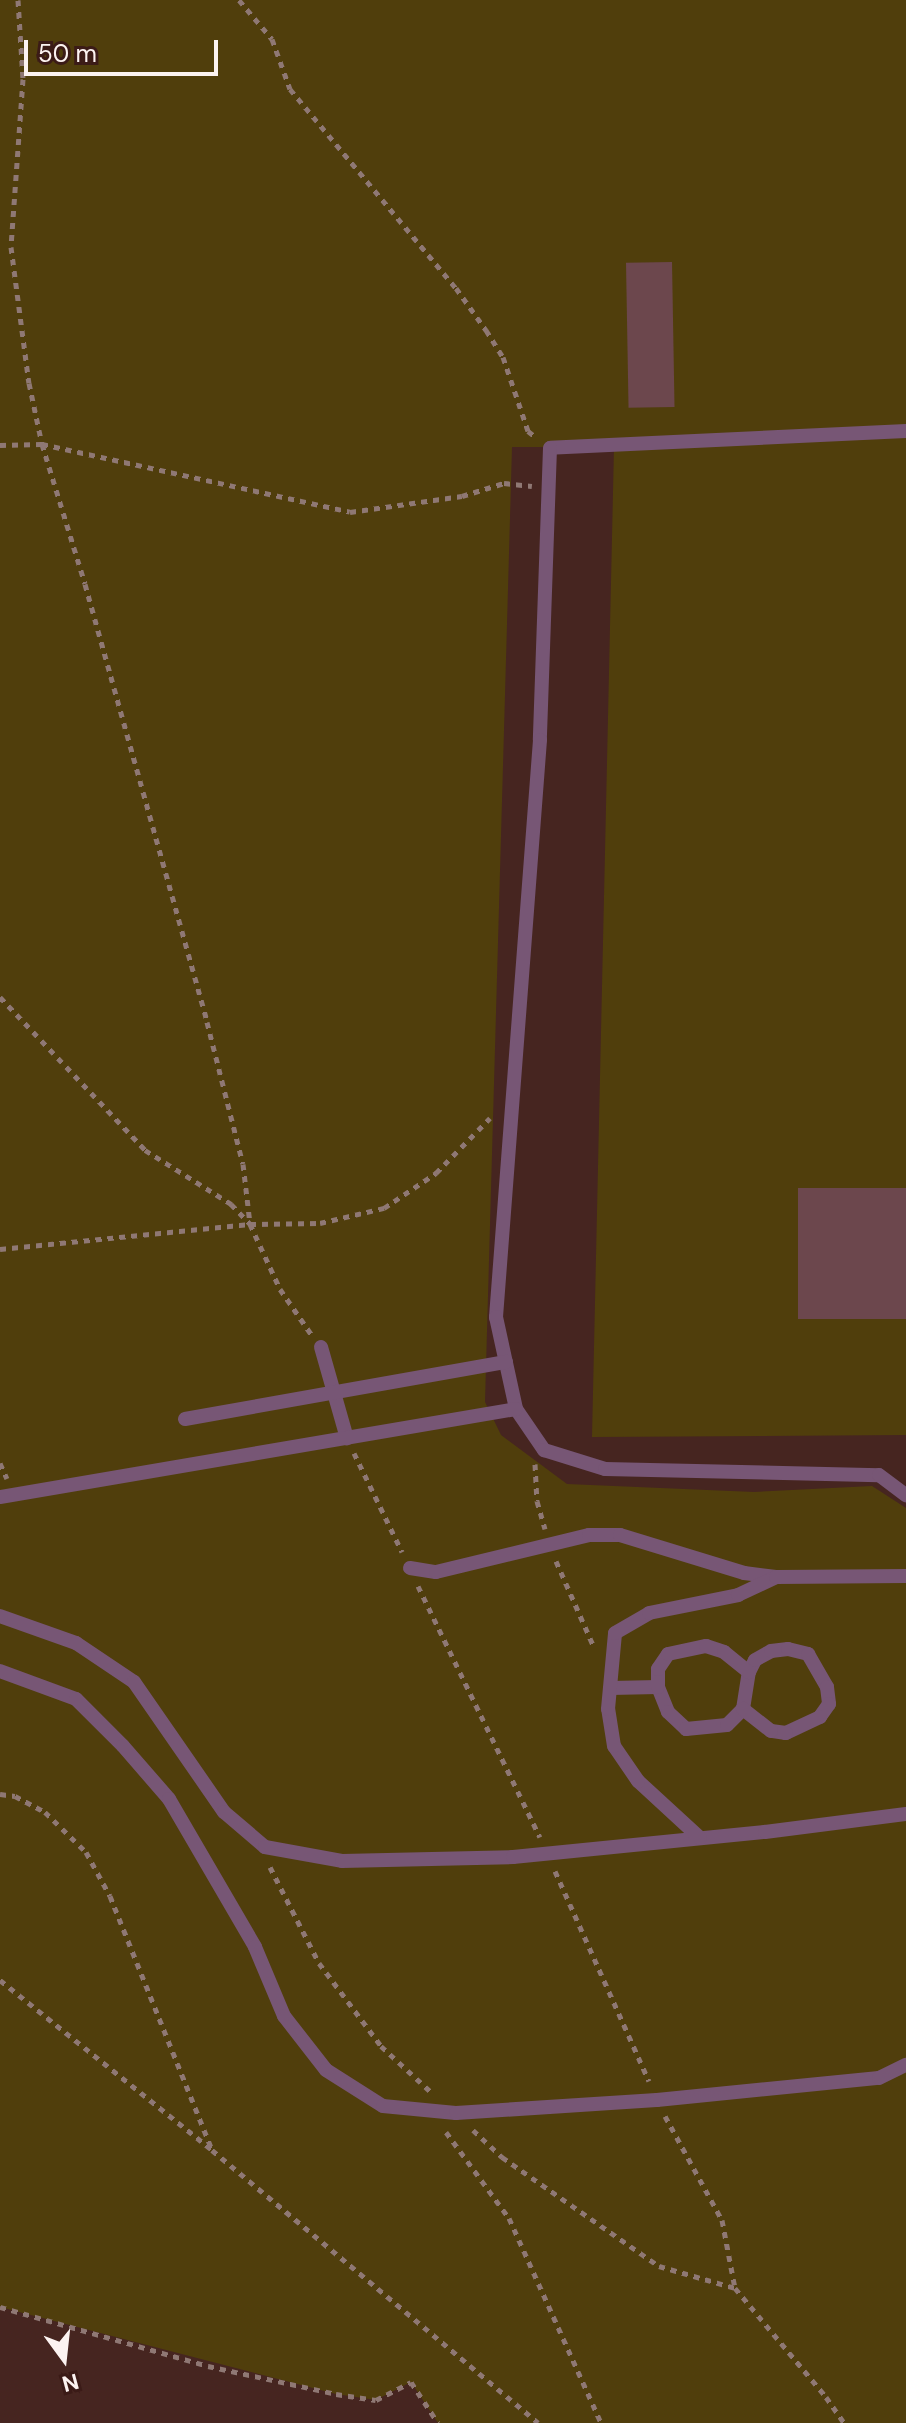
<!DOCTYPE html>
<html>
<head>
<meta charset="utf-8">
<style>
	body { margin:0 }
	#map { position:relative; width:906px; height:2423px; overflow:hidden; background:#462520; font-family:"DM Sans",sans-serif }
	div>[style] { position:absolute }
	.green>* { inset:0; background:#503e0c }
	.building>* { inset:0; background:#6c474d; transform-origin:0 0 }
	.path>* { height:5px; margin-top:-2.5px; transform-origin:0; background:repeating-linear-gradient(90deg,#8f7874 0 6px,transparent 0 12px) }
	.lane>* { height:14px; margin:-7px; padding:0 7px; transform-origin:7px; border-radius:7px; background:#775675 }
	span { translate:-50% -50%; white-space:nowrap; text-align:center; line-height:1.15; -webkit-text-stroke:7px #3b1b17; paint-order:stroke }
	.north { position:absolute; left:24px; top:2319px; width:80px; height:80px; -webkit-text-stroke:6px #3b1b17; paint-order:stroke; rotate:165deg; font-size:22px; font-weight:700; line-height:32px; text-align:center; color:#fcf3f1 }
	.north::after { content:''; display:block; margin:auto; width:28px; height:36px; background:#fcf3f1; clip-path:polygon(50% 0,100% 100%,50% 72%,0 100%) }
	.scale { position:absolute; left:24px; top:40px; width:194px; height:36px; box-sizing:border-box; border:4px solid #fcf3f1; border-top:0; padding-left:10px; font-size:24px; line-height:28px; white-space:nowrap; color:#fcf3f1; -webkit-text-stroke:6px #3b1b17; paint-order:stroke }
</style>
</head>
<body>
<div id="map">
	<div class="green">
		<div style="clip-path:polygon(0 0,906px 0,906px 1435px,592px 1437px,614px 447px,512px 447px,485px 1402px,501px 1435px,567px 1484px,754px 1492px,872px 1486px,906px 1508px,906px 2423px,438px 2423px,411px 2382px,376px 2400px,336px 2394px,0 2307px)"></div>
	</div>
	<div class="building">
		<div style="left:672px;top:262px;width:145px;height:46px;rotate:89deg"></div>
		<div style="left:906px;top:1188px;width:131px;height:108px;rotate:90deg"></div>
	</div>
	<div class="path">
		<div style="left:18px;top:0;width:79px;rotate:86.4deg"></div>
		<div style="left:23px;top:79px;width:168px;rotate:94.1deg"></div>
		<div style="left:11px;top:247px;width:137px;rotate:82.5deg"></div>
		<div style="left:29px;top:383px;width:62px;rotate:78deg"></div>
		<div style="left:42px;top:444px;width:146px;rotate:72.9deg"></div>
		<div style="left:85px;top:584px;width:455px;rotate:74.4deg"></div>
		<div style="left:207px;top:1022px;width:146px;rotate:75.8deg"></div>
		<div style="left:243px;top:1164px;width:60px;rotate:83.3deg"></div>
		<div style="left:239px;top:0;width:51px;rotate:49.8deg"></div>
		<div style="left:272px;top:39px;width:53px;rotate:70.2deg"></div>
		<div style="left:290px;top:89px;width:259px;rotate:50.2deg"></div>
		<div style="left:456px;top:288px;width:52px;rotate:54.5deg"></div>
		<div style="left:486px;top:330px;width:32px;rotate:58deg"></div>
		<div style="left:503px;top:357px;width:78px;rotate:71.3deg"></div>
		<div style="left:528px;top:431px;width:11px;rotate:38deg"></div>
		<div style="left:0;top:445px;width:42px;rotate:-1.4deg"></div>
		<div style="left:42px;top:444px;width:315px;rotate:12.4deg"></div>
		<div style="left:350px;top:512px;width:113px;rotate:-8.1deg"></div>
		<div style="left:462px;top:496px;width:44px;rotate:-17.2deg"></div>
		<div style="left:504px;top:483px;width:28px;rotate:6deg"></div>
		<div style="left:0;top:997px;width:211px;rotate:46.5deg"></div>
		<div style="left:145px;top:1150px;width:102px;rotate:32.1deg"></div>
		<div style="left:231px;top:1204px;width:28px;rotate:46deg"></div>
		<div style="left:250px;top:1224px;width:72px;rotate:65.2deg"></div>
		<div style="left:280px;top:1289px;width:55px;rotate:55.4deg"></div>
		<div style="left:0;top:1249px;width:251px;rotate:-5.7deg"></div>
		<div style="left:250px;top:1224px;width:70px;rotate:-0.8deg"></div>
		<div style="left:320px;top:1223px;width:66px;rotate:-13.2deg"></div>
		<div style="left:384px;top:1208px;width:63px;rotate:-33.9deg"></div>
		<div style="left:436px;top:1173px;width:77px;rotate:-45.5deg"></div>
		<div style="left:354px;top:1453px;width:110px;rotate:64.1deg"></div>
		<div style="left:0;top:1463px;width:17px;rotate:66deg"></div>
		<div style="left:535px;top:1464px;width:37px;rotate:87deg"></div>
		<div style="left:537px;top:1501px;width:29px;rotate:74deg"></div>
		<div style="left:556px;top:1561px;width:94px;rotate:66.2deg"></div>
		<div style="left:418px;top:1586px;width:279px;rotate:64.1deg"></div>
		<div style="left:0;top:1794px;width:15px;rotate:8deg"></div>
		<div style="left:15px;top:1796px;width:34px;rotate:28deg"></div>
		<div style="left:45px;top:1812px;width:57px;rotate:44.3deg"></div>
		<div style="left:86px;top:1852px;width:50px;rotate:61.4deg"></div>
		<div style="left:110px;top:1896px;width:271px;rotate:68.1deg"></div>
		<div style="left:270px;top:1867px;width:108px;rotate:63deg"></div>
		<div style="left:319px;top:1963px;width:104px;rotate:53.2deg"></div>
		<div style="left:381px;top:2046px;width:67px;rotate:42.6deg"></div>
		<div style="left:555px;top:1871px;width:230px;rotate:65.9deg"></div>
		<div style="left:0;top:1980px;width:272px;rotate:38.7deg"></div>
		<div style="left:212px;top:2150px;width:425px;rotate:39.9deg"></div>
		<div style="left:665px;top:2116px;width:119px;rotate:61.3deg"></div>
		<div style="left:722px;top:2220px;width:69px;rotate:79.2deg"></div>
		<div style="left:735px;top:2288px;width:142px;rotate:50.1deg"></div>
		<div style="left:826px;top:2397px;width:32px;rotate:55deg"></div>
		<div style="left:473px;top:2130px;width:40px;rotate:43deg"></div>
		<div style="left:502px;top:2157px;width:191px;rotate:34.8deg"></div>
		<div style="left:659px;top:2266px;width:79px;rotate:16.1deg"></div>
		<div style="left:446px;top:2132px;width:107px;rotate:53.8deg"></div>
		<div style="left:509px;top:2218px;width:225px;rotate:65.8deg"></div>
		<div style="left:0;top:2307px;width:216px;rotate:15.8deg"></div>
		<div style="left:208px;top:2366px;width:131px;rotate:12.3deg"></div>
		<div style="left:336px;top:2394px;width:40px;rotate:8.5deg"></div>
		<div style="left:376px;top:2400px;width:39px;rotate:-27deg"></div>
		<div style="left:411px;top:2382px;width:49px;rotate:56.6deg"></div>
	</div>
	<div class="lane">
		<div style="left:906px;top:431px;width:356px;rotate:177.3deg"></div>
		<div style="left:550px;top:448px;width:292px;rotate:92deg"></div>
		<div style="left:540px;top:740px;width:579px;rotate:94.36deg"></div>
		<div style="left:496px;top:1317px;width:94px;rotate:77.7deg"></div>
		<div style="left:516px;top:1409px;width:50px;rotate:55.7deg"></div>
		<div style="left:544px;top:1450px;width:64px;rotate:17.3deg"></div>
		<div style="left:605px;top:1469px;width:274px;rotate:1.3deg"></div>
		<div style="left:879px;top:1475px;width:34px;rotate:37deg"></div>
		<div style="left:321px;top:1347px;width:95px;rotate:74.1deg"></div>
		<div style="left:185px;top:1419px;width:326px;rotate:-10.1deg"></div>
		<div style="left:0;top:1497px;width:523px;rotate:-9.68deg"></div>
		<div style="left:410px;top:1568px;width:26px;rotate:9deg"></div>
		<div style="left:436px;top:1572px;width:157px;rotate:-13.6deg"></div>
		<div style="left:589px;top:1535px;width:31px"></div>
		<div style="left:620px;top:1535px;width:130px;rotate:17deg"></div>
		<div style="left:744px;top:1573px;width:32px;rotate:7deg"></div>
		<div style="left:0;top:1616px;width:81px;rotate:19.6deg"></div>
		<div style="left:76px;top:1643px;width:70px;rotate:33.9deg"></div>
		<div style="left:134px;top:1682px;width:158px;rotate:55.3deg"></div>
		<div style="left:224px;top:1812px;width:54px;rotate:40.5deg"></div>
		<div style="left:265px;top:1847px;width:78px;rotate:10.3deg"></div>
		<div style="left:342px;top:1861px;width:171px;rotate:-1.3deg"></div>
		<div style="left:513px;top:1857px;width:253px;rotate:-5.7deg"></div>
		<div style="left:765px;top:1832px;width:142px;rotate:-7.3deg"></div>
		<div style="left:0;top:1671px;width:81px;rotate:20.2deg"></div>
		<div style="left:76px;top:1699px;width:66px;rotate:45deg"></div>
		<div style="left:123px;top:1746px;width:70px;rotate:49deg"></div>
		<div style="left:169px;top:1799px;width:171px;rotate:59.8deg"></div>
		<div style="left:255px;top:1947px;width:75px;rotate:67.2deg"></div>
		<div style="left:284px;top:2016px;width:68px;rotate:52.1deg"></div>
		<div style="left:326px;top:2070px;width:67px;rotate:32.3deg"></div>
		<div style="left:383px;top:2106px;width:73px;rotate:5.5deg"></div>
		<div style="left:456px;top:2113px;width:201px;rotate:-3.7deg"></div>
		<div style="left:657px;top:2100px;width:223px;rotate:-5.7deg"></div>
		<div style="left:879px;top:2078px;width:30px;rotate:-26deg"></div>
		<div style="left:658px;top:1687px;width:27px;rotate:68deg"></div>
		<div style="left:668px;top:1712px;width:25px;rotate:43deg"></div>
		<div style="left:686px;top:1729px;width:41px;rotate:-5.6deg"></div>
		<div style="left:727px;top:1725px;width:23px;rotate:-45deg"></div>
		<div style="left:743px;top:1709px;width:37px;rotate:-81deg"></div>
		<div style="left:749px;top:1672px;width:13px;rotate:-63deg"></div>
		<div style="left:755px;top:1660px;width:18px;rotate:-29deg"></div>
		<div style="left:771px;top:1651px;width:17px;rotate:-7deg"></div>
		<div style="left:788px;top:1649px;width:21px;rotate:14deg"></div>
		<div style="left:808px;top:1654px;width:38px;rotate:60deg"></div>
		<div style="left:827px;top:1687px;width:17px;rotate:83deg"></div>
		<div style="left:829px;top:1704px;width:16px;rotate:125deg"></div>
		<div style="left:820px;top:1717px;width:38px;rotate:155deg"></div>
		<div style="left:786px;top:1733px;width:15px;rotate:-172deg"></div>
		<div style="left:771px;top:1731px;width:36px;rotate:-142deg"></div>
		<div style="left:611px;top:1688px;width:47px;rotate:-1.2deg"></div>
		<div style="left:658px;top:1687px;width:18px;rotate:-90deg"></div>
		<div style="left:658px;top:1669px;width:18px;rotate:-56deg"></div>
		<div style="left:668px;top:1654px;width:39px;rotate:-12deg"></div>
		<div style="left:706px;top:1646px;width:19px;rotate:18deg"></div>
		<div style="left:724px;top:1652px;width:32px;rotate:39deg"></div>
		<div style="left:700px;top:1838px;width:84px;rotate:-137.4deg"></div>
		<div style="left:638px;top:1781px;width:42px;rotate:-124.4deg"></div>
		<div style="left:614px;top:1746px;width:37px;rotate:-99deg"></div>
		<div style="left:608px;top:1709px;width:76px;rotate:-84.7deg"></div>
		<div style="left:615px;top:1633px;width:39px;rotate:-30deg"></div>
		<div style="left:649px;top:1613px;width:91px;rotate:-11.4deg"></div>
		<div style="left:738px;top:1595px;width:42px;rotate:-25.3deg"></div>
		<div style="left:776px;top:1577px;width:130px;rotate:-0.4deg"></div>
	</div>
	<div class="north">N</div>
	<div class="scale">50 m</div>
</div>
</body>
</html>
